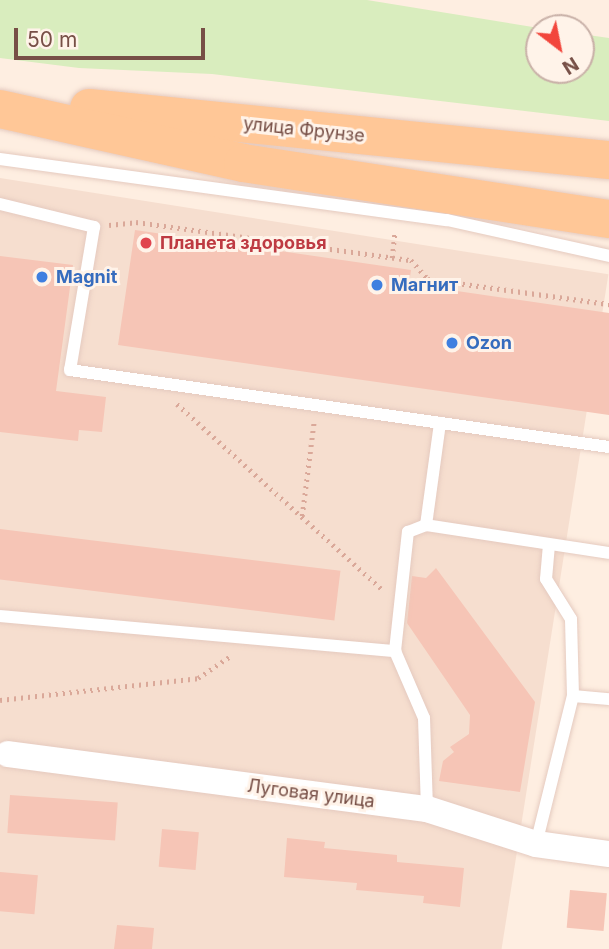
<!DOCTYPE html>
<html>
<head>
<meta charset="utf-8">
<style>
	body { margin:0 }
	#map { position:relative; width:609px; height:949px; overflow:hidden; background:#feeee1; font-family:Inter,sans-serif }
	div>[style] { position:absolute }
	.residential>* { inset:0; background:#f6decf; transform-origin:0 0 }
	.green>* { inset:0; background:#d9edbe }
	.building>* { inset:0; background:#f6c5b6; transform-origin:0 0 }
	.path>* { height:4.5px; margin-top:-2.25px; transform-origin:0; background:repeating-linear-gradient(90deg,#daa899 0 2px,transparent 0 7px) }
	.roads { filter:drop-shadow(0 0 2px #e5cabf) drop-shadow(0 0 2px #e5cabf) }
	.lane>* { height:12px; margin:-6px; padding:0 6px; transform-origin:6px; border-radius:6px; background:#fff }
	.street>* { height:26px; margin:-13px; padding:0 13px; transform-origin:13px; border-radius:13px; background:#fff }
	.primary>* { height:38px; margin:-19px; padding:0 19px; transform-origin:19px; border-radius:19px; background:#ffc797 }
	.dots>* { width:19px; height:19px; translate:-50% -50%; box-sizing:border-box; border:4px solid #fff3e9; border-radius:50% }
	span { translate:-50% -50%; white-space:nowrap; text-align:center; line-height:1.15; -webkit-text-stroke:6px #fff3e9; paint-order:stroke }
	.street-label { font-size:18px; color:#774f46 }
	.health-label { font-size:18px; color:#be3a42; font-weight:700 }
	.left { translate:0 -50%; text-align:left }
	.shop-label { font-size:18px; color:#366cbe; font-weight:700 }
	.north { position:absolute; left:525px; top:14px; width:70px; height:70px; box-sizing:border-box; background:#fff3e9; border:2px solid #c9b1a8; border-radius:50%; rotate:148deg; font-size:19px; font-weight:700; line-height:28px; text-align:center; color:#774f46 }
	.north::after { content:''; display:block; margin:auto; width:24px; height:32px; background:#f2463c; clip-path:polygon(50% 0,100% 100%,50% 72%,0 100%) }
	.scale { position:absolute; left:14px; top:28px; width:191px; height:32px; box-sizing:border-box; border:4px solid #774f46; border-top:0; padding-left:9px; font-size:21px; line-height:24px; white-space:nowrap; color:#774f46; -webkit-text-stroke:5px #fff3e9; paint-order:stroke }
</style>
</head>
<body>
<div id="map">
	<div class="residential">
		<div style="left:0;top:178px;width:616px;height:771px;rotate:9deg"></div>
	</div>
	<div class="green">
		<div style="clip-path:polygon(0 0,367px 0,539px 28px,539px 70px,581px 70px,581px 34px,609px 38px,609px 121px,212px 74px,79px 68px,0 58px)"></div>
	</div>
	<div class="building">
		<div style="clip-path:polygon(135px 230px,411px 270px,409px 284px,609px 313px,609px 415px,118px 345px)"></div>
		<div style="clip-path:polygon(0 256px,73px 265px,56px 391px,106px 397px,102px 432px,79px 430px,78px 441px,0 432px)"></div>
		<div style="left:0;top:529px;width:343px;height:50px;rotate:7deg"></div>
		<div style="clip-path:polygon(436px 568px,535px 702px,520px 792px,439px 781px,443px 761px,454px 752px,450px 747px,469px 734px,470px 715px,407px 623px,412px 576px,426px 578px)"></div>
		<div style="left:10px;top:795px;width:108px;height:38px;rotate:4deg"></div>
		<div style="left:162px;top:829px;width:37px;height:38px;rotate:5deg"></div>
		<div style="clip-path:polygon(287px 838px,325px 842px,324px 848px,397px 855px,397px 862px,464px 868px,460px 907px,423px 903px,424px 896px,356px 890px,357px 883px,284px 877px)"></div>
		<div style="left:0;top:872px;width:38px;height:39px;rotate:5deg"></div>
		<div style="left:570px;top:890px;width:37px;height:38px;rotate:5deg"></div>
		<div style="clip-path:polygon(117px 925px,154px 928px,152px 949px,114px 949px)"></div>
	</div>
	<div class="path">
		<div style="left:109px;top:225px;width:27px;rotate:-6deg"></div>
		<div style="left:136px;top:222px;width:278px;rotate:7.9deg"></div>
		<div style="left:411px;top:260px;width:25px;rotate:48deg"></div>
		<div style="left:428px;top:279px;width:183px;rotate:7.9deg"></div>
		<div style="left:392px;top:258px;width:27px;rotate:-84deg"></div>
		<div style="left:177px;top:404px;width:279px;rotate:42.1deg"></div>
		<div style="left:302px;top:516px;width:96px;rotate:-82.8deg"></div>
		<div style="left:0;top:700px;width:199px;rotate:-6.3deg"></div>
		<div style="left:198px;top:678px;width:41px;rotate:-34.1deg"></div>
	</div>
	<div class="roads">
		<div class="lane">
			<div style="left:0;top:159px;width:451px;rotate:7.8deg"></div>
			<div style="left:447px;top:220px;width:166px;rotate:12.5deg"></div>
			<div style="left:0;top:204px;width:97px;rotate:13.7deg"></div>
			<div style="left:94px;top:227px;width:145px;rotate:99.5deg"></div>
			<div style="left:70px;top:370px;width:544px;rotate:8.13deg"></div>
			<div style="left:440px;top:423px;width:103px;rotate:97.8deg"></div>
			<div style="left:426px;top:525px;width:185px;rotate:8.7deg"></div>
			<div style="left:0;top:616px;width:397px;rotate:5.1deg"></div>
			<div style="left:395px;top:651px;width:120px;rotate:-83.8deg"></div>
			<div style="left:408px;top:532px;width:19px;rotate:-21deg"></div>
			<div style="left:395px;top:651px;width:73px;rotate:66.6deg"></div>
			<div style="left:424px;top:718px;width:91px;rotate:88.1deg"></div>
			<div style="left:573px;top:696px;width:36px;rotate:5deg"></div>
			<div style="left:536px;top:844px;width:153px;rotate:-76deg"></div>
			<div style="left:573px;top:696px;width:77px;rotate:-91.5deg"></div>
			<div style="left:571px;top:619px;width:47px;rotate:-122deg"></div>
			<div style="left:546px;top:579px;width:32px;rotate:-85deg"></div>
		</div>
		<div class="street">
			<div style="left:8px;top:754px;width:423px;rotate:7.5deg"></div>
			<div style="left:427px;top:809px;width:114px;rotate:17.8deg"></div>
			<div style="left:536px;top:844px;width:74px;rotate:7.8deg"></div>
		</div>
		<div class="primary">
			<div style="left:89px;top:108px;width:523px;rotate:5.71deg"></div>
			<div style="left:0;top:109px;width:249px;rotate:12.5deg"></div>
			<div style="left:243px;top:163px;width:370px;rotate:8.7deg"></div>
		</div>
	</div>
	<div class="dots">
		<div style="left:146px;top:243px;background:#e0444e"></div>
		<div style="left:42px;top:277px;background:#3f7fe0"></div>
		<div style="left:377px;top:285px;background:#3f7fe0"></div>
		<div style="left:452px;top:343px;background:#3f7fe0"></div>
	</div>
	<div class="street-label">
		<span style="left:304px;top:130px;rotate:6deg">улица Фрунзе</span>
		<span style="left:311px;top:794px;rotate:7deg">Луговая улица</span>
	</div>
	<div class="health-label">
		<span class="left" style="left:160px;top:243px">Планета здоровья</span>
	</div>
	<div class="shop-label">
		<span class="left" style="left:56px;top:277px">Magnit</span>
		<span class="left" style="left:391px;top:285px">Магнит</span>
		<span class="left" style="left:466px;top:343px">Ozon</span>
	</div>
	<div class="north">N</div>
	<div class="scale">50 m</div>
</div>
</body>
</html>
